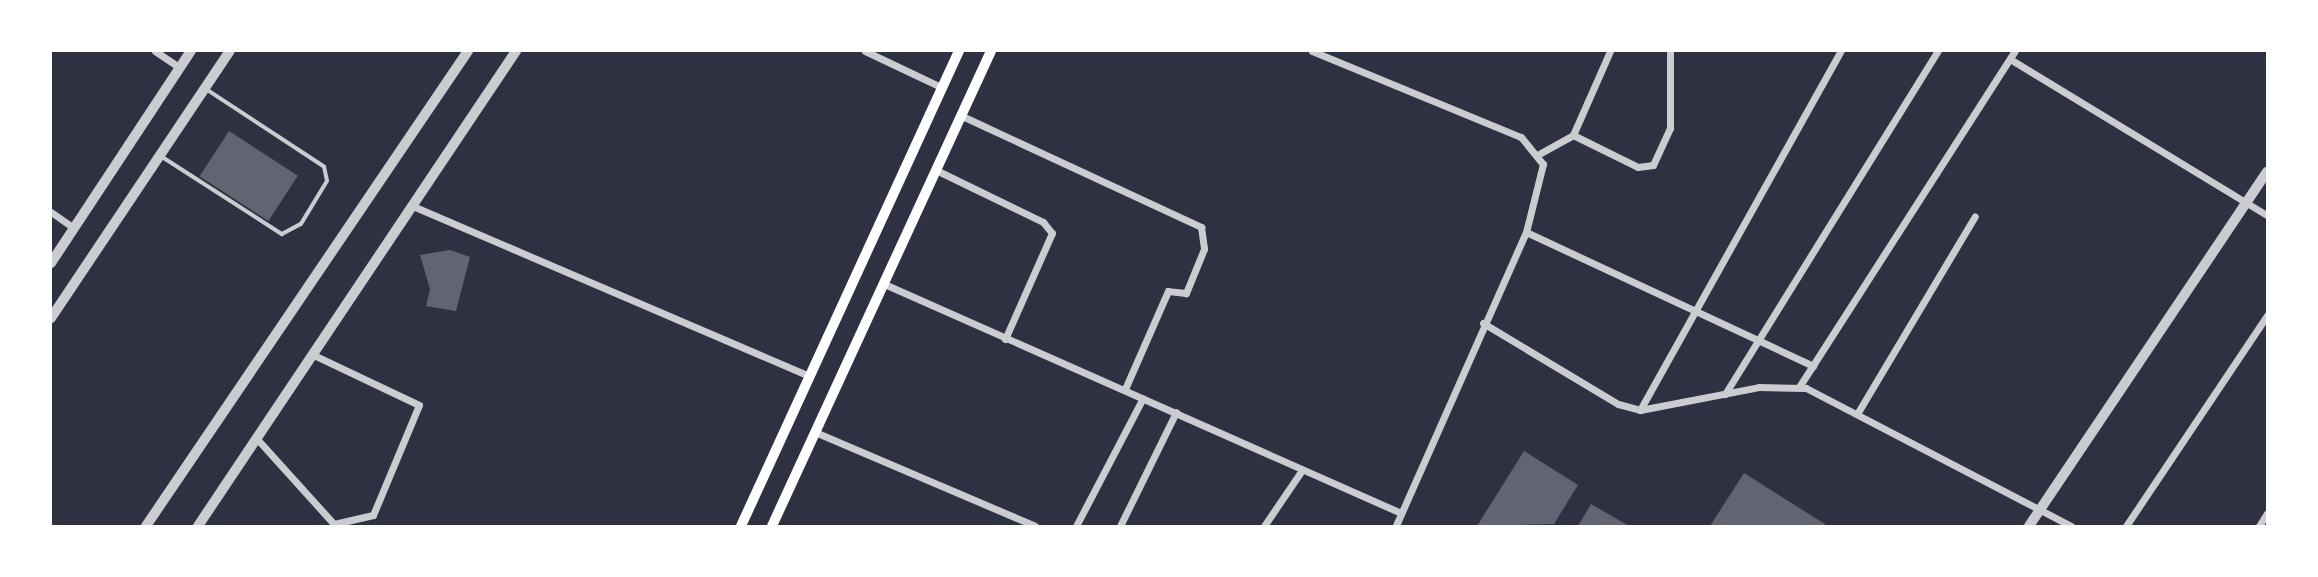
<!DOCTYPE html>
<html>
<head>
<meta charset="utf-8">
<style>
	body { margin:0 }
	#map { position:relative; width:2318px; height:577px; overflow:hidden; background:#2d3142; font-family:Poppins,sans-serif }
	div>[style] { position:absolute }
	.building>* { inset:0; background:#626471; transform-origin:0 0 }
	.service>* { height:3.5px; margin:-1.75px; padding:0 1.75px; transform-origin:1.75px; border-radius:1.75px; background:#caccd0 }
	.minor>* { height:7px; margin:-3.5px; padding:0 3.5px; transform-origin:3.5px; border-radius:3.5px; background:#caccd0 }
	.tertiary>* { height:10px; margin:-5px; padding:0 5px; transform-origin:5px; border-radius:5px; background:#caccd0 }
	.secondary>* { height:10px; margin:-5px; padding:0 5px; transform-origin:5px; border-radius:5px; background:#fff }
	span { translate:-50% -50%; white-space:nowrap; text-align:center; line-height:1.15; -webkit-text-stroke:6px #fff; paint-order:stroke }
	.frame { position:absolute; inset:0; border:52px solid #fff; pointer-events:none }
</style>
</head>
<body>
<div id="map">
	<div class="building">
		<div style="left:229px;top:131px;width:82px;height:54px;rotate:33deg"></div>
		<div style="clip-path:polygon(450px 250px,470px 257px,456px 311px,426px 306px,430px 289px,420px 255px)"></div>
		<div style="clip-path:polygon(1524px 451px,1578px 485px,1554px 524px,1477px 526px)"></div>
		<div style="clip-path:polygon(1744px 473px,1828px 526px,1710px 526px)"></div>
		<div style="clip-path:polygon(1591px 504px,1629px 526px,1578px 526px)"></div>
	</div>
	<div class="service">
		<div style="left:161px;top:156px;width:144px;rotate:32.8deg"></div>
		<div style="left:282px;top:234px;width:21px;rotate:-28deg"></div>
		<div style="left:301px;top:224px;width:50px;rotate:-58.8deg"></div>
		<div style="left:327px;top:181px;width:14px;rotate:-102deg"></div>
		<div style="left:324px;top:167px;width:140px;rotate:-146.7deg"></div>
	</div>
	<div class="minor">
		<div style="left:155px;top:51px;width:30px;rotate:34deg"></div>
		<div style="left:865px;top:51px;width:86px;rotate:25.4deg"></div>
		<div style="left:1312px;top:51px;width:226px;rotate:22.4deg"></div>
		<div style="left:1521px;top:137px;width:35px;rotate:51deg"></div>
		<div style="left:1543px;top:164px;width:70px;rotate:104deg"></div>
		<div style="left:1526px;top:232px;width:321px;rotate:113.9deg"></div>
		<div style="left:2010px;top:59px;width:301px;rotate:31.3deg"></div>
		<div style="left:962px;top:116px;width:264px;rotate:24.9deg"></div>
		<div style="left:1201px;top:227px;width:22px;rotate:82deg"></div>
		<div style="left:1204px;top:249px;width:48px;rotate:112.2deg"></div>
		<div style="left:1186px;top:293px;width:18px;rotate:-174deg"></div>
		<div style="left:1168px;top:291px;width:107px;rotate:113.7deg"></div>
		<div style="left:1573px;top:135px;width:72px;rotate:26.2deg"></div>
		<div style="left:1638px;top:167px;width:15px;rotate:-8deg"></div>
		<div style="left:1653px;top:165px;width:41px;rotate:-65.3deg"></div>
		<div style="left:1670px;top:128px;width:77px;rotate:-90deg"></div>
		<div style="left:1539px;top:154px;width:39px;rotate:-29deg"></div>
		<div style="left:1573px;top:135px;width:92px;rotate:-66.2deg"></div>
		<div style="left:938px;top:171px;width:117px;rotate:25.9deg"></div>
		<div style="left:1043px;top:222px;width:14px;rotate:51deg"></div>
		<div style="left:1052px;top:233px;width:116px;rotate:113.9deg"></div>
		<div style="left:415px;top:207px;width:429px;rotate:23.2deg"></div>
		<div style="left:51px;top:212px;width:28px;rotate:35deg"></div>
		<div style="left:1526px;top:232px;width:317px;rotate:25deg"></div>
		<div style="left:882px;top:283px;width:568px;rotate:23.9deg"></div>
		<div style="left:1483px;top:323px;width:157px;rotate:31deg"></div>
		<div style="left:1618px;top:404px;width:23px;rotate:15deg"></div>
		<div style="left:1640px;top:410px;width:121px;rotate:-10.9deg"></div>
		<div style="left:1759px;top:387px;width:47px;rotate:1.2deg"></div>
		<div style="left:1806px;top:388px;width:299px;rotate:27.5deg"></div>
		<div style="left:1799px;top:387px;width:399px;rotate:-57.3deg"></div>
		<div style="left:1725px;top:394px;width:404px;rotate:-58.2deg"></div>
		<div style="left:1640px;top:410px;width:411px;rotate:-60.8deg"></div>
		<div style="left:1857px;top:414px;width:230px;rotate:-59.2deg"></div>
		<div style="left:815px;top:432px;width:239px;rotate:23.1deg"></div>
		<div style="left:258px;top:440px;width:113px;rotate:47.9deg"></div>
		<div style="left:334px;top:524px;width:40px;rotate:-13deg"></div>
		<div style="left:373px;top:515px;width:119px;rotate:-67.3deg"></div>
		<div style="left:419px;top:405px;width:114px;rotate:-154.6deg"></div>
		<div style="left:1076px;top:526px;width:144px;rotate:-62.4deg"></div>
		<div style="left:1120px;top:526px;width:127px;rotate:-63.8deg"></div>
		<div style="left:1264px;top:526px;width:68px;rotate:-55.8deg"></div>
		<div style="left:2126px;top:526px;width:254px;rotate:-56.2deg"></div>
		<div style="left:2259px;top:526px;width:15px;rotate:-58deg"></div>
	</div>
	<div class="tertiary">
		<div style="left:51px;top:263px;width:254px;rotate:-56.6deg"></div>
		<div style="left:51px;top:318px;width:321px;rotate:-56.2deg"></div>
		<div style="left:146px;top:526px;width:574px;rotate:-55.87deg"></div>
		<div style="left:198px;top:526px;width:572px;rotate:-56.2deg"></div>
		<div style="left:2029px;top:526px;width:427px;rotate:-56.1deg"></div>
	</div>
	<div class="secondary">
		<div style="left:741px;top:526px;width:523px;rotate:-65.35deg"></div>
		<div style="left:772px;top:526px;width:523px;rotate:-65.25deg"></div>
	</div>
	<div class="frame"></div>
</div>
</body>
</html>
